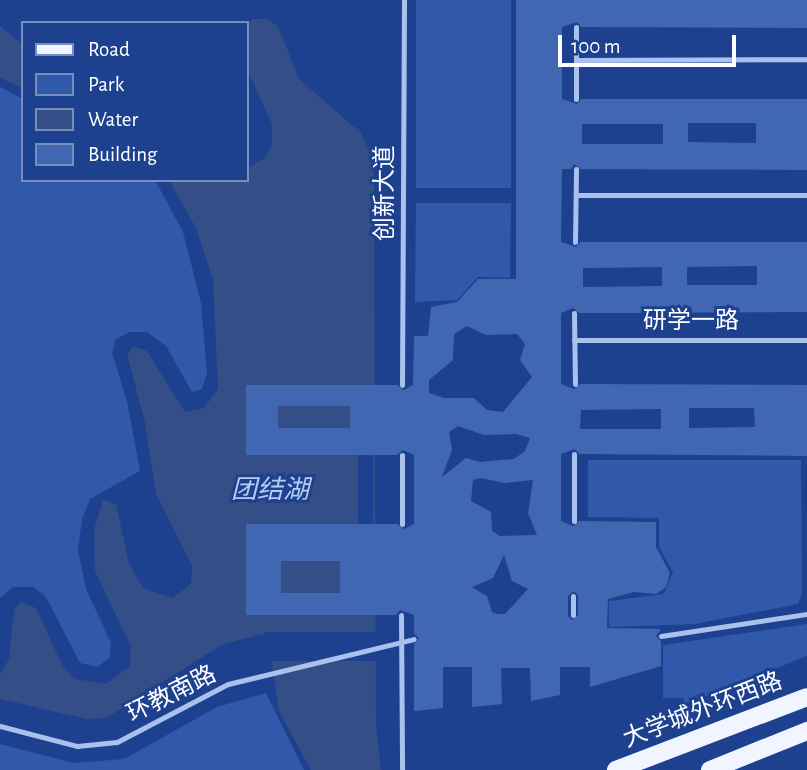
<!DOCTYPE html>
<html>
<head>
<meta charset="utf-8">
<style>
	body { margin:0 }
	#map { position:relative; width:807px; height:770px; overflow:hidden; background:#1d418e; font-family:"Alegreya Sans","Noto Sans SC",sans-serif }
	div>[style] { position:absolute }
	.green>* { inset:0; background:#3059ab; transform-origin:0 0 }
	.water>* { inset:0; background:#344e87 }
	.pier>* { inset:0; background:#1d418e; transform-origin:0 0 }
	.building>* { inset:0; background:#4167b3 }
	.service>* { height:5px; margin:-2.5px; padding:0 2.5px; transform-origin:2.5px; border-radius:2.5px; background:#aac1ed }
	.primary>* { height:18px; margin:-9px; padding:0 9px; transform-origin:9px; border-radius:9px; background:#f1f5ff }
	span { translate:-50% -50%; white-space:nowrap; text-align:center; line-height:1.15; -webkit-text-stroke:6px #1d418e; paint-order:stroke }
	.street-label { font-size:24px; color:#fff }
	.water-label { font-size:26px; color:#b6cbf4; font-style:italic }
	.legend { position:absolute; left:21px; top:21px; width:228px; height:161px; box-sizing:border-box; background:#1d418e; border:2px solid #778dbb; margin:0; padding:9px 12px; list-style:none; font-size:21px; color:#fff }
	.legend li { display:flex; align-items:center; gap:14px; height:35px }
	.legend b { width:35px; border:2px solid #778dbb }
	.scale { position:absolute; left:558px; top:35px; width:178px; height:32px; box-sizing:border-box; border:4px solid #fff; border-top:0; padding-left:9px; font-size:21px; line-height:24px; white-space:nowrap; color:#fff; -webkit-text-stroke:5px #1d418e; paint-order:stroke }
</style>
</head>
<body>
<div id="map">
	<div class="green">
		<div style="left:416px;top:0;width:95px;height:188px"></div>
		<div style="clip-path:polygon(0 87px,23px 99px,23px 180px,155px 180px,183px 232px,201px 303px,207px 373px,202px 389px,192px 392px,166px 346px,147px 332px,130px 332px,116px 339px,112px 353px,127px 401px,140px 471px,90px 499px,82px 519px,78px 551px,86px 589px,111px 643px,110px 658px,97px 667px,80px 663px,46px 597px,34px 587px,13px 587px,0 598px)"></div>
		<div style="clip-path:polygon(416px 203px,511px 203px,510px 278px,478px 277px,457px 300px,415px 302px)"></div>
		<div style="clip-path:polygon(588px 460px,801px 460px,802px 594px,798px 604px,695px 624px,609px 627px,609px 601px,664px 594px,673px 572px,659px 547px,659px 518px,588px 517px)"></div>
		<div style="clip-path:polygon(807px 624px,807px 656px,684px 705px,684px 698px,663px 698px,663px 645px)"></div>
		<div style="clip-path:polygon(266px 693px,304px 770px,0 770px,0 744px,74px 763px,124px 759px,217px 707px)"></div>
	</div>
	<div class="water">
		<div style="clip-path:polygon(253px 19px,266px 19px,278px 26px,299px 79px,361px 133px,374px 161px,376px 726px,381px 770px,311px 770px,279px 711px,269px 643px,263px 634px,223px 644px,106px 718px,87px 719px,0 699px,0 674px,9px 659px,14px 610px,21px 602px,36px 608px,62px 665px,75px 679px,106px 684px,130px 666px,131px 647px,95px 571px,94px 529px,103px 500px,116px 504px,129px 564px,143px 588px,172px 598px,191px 584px,192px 566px,156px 494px,145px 423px,127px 354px,133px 347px,146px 350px,185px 412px,204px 408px,218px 389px,213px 280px,196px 228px,169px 180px,247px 180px,247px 168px,264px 159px,272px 146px,272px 124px,247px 69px,247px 23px)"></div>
		<div style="clip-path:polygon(0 26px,23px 45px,23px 88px,0 78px)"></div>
	</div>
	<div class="pier">
		<div style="left:358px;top:455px;width:15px;height:69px"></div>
		<div style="left:380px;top:632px;width:29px;height:116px;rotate:90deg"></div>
	</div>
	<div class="building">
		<div style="clip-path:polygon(evenodd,516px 0,807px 0,807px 28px,581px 27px,577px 22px,562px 27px,562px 99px,577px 104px,581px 99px,807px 99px,807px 170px,581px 169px,574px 164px,571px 169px,562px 169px,561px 242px,576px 247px,580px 242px,807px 242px,807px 312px,579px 313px,573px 308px,561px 313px,561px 384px,574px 389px,580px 384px,807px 385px,807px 456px,579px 454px,575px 449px,561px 454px,561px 521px,573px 526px,579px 521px,656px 522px,656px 547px,670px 573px,666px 587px,656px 594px,634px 592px,608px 599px,607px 628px,661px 629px,656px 636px,661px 641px,661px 666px,590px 687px,590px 667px,560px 667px,560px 695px,531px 701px,530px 668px,501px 668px,502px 704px,472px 707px,472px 667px,443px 667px,443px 708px,414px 711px,414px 644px,419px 638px,414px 634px,414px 615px,400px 610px,396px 615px,246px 615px,246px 524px,397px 524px,404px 529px,414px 524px,414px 455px,403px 450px,397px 455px,246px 455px,246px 385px,397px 385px,404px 390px,413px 385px,414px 336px,428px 336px,431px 307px,457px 302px,478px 279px,516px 279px,516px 0,688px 123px,756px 123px,756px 143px,688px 142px,688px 123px,516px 0,582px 124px,663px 124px,663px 144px,582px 144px,582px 124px,516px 0,757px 266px,757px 285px,687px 285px,687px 267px,757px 266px,516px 0,662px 267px,662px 286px,583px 287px,583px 268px,662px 267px,516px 0,467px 326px,486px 335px,517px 334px,525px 344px,520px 360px,532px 377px,503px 412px,487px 410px,474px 398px,444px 398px,429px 393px,429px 380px,453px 360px,454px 334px,467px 326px,516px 0,278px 406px,350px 406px,350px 428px,278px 428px,278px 406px,516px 0,689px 408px,754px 408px,755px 427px,689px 428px,689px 408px,516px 0,661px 409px,661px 429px,580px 429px,581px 410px,661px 409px,516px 0,458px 426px,484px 435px,516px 434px,530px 438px,525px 451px,514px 459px,480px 462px,466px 458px,442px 477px,452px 450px,449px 432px,458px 426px,516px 0,481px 478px,505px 483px,533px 480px,528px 513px,537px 535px,500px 536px,492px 531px,491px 512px,471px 501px,473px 480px,481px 478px,516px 0,504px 555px,512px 581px,528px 589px,505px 614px,498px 614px,492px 612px,487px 596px,472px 587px,493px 578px,504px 555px,516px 0,281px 561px,340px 561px,340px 593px,281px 593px,281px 561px,516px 0,574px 591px,578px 595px,578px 615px,572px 620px,568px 616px,568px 596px,574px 591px)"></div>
	</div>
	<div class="service">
		<div style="left:576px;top:27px;width:72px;rotate:90deg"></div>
		<div style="left:576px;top:60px;width:231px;rotate:-0.2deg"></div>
		<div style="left:576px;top:195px;width:231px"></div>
		<div style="left:575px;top:242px;width:73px;rotate:-89.2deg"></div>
		<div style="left:574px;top:313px;width:71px;rotate:89.2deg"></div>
		<div style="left:574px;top:340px;width:233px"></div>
		<div style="left:402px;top:385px;width:385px;rotate:-89.7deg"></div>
		<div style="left:574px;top:521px;width:67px;rotate:-90deg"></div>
		<div style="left:402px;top:524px;width:69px;rotate:-90deg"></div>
		<div style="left:573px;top:596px;width:19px;rotate:90deg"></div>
		<div style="left:401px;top:615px;width:155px;rotate:89.6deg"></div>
		<div style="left:661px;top:636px;width:148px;rotate:-8.6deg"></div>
		<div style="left:0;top:726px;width:80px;rotate:14.6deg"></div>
		<div style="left:77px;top:746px;width:40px;rotate:-5.7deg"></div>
		<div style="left:117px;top:742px;width:125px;rotate:-27.6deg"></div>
		<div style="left:228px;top:684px;width:191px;rotate:-13.6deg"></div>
	</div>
	<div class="primary">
		<div style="left:616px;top:770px;width:204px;rotate:-20.9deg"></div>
		<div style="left:710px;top:770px;width:105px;rotate:-21.9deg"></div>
	</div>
	<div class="street-label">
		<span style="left:386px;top:193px;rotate:-90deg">创新大道</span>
		<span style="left:691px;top:322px">研学一路</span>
		<span style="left:172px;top:695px;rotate:-27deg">环教南路</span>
		<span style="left:703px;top:711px;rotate:-21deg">大学城外环西路</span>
	</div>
	<div class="water-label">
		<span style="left:270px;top:491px">团结湖</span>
	</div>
	<ul class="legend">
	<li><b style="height:9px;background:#f1f5ff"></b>Road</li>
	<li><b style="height:19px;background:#3059ab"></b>Park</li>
	<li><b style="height:19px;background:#344e87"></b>Water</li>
	<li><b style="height:19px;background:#4167b3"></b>Building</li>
	</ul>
	<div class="scale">100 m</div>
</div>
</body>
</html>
